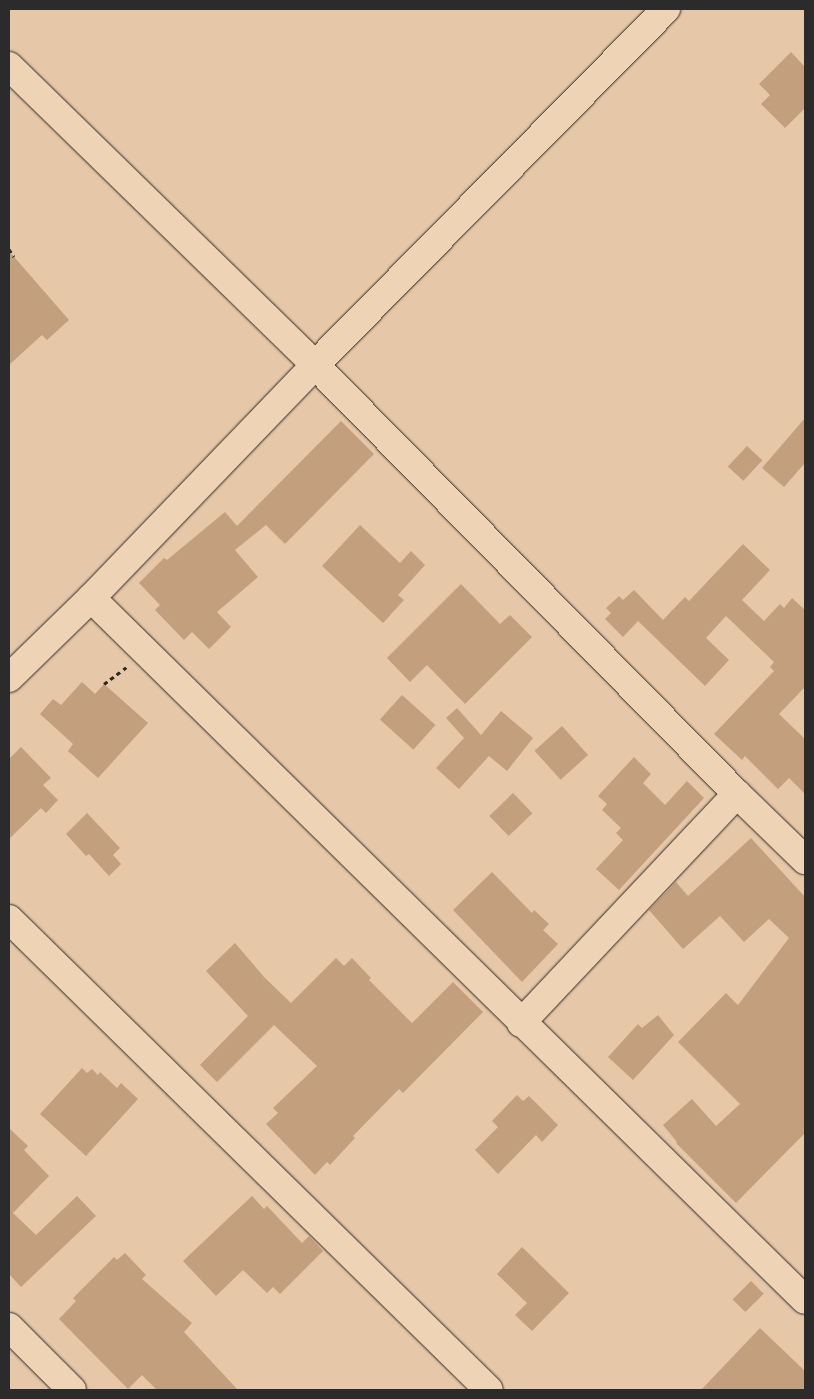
<!DOCTYPE html>
<html>
<head>
<meta charset="utf-8">
<style>
	body { margin:0 }
	#map { position:relative; width:814px; height:1399px; overflow:hidden; background:#e6c7a7; font-family:Kalam,sans-serif }
	div>[style] { position:absolute }
	.building>* { inset:0; background:#c49f7d; transform-origin:0 0 }
	.path>* { height:3px; margin-top:-1.5px; transform-origin:0; background:repeating-linear-gradient(90deg,#2b2b2b 0 4px,transparent 0 8px) }
	.roads { filter:drop-shadow(0 0 1px #2b2b2b) drop-shadow(0 0 1px #2b2b2b) }
	.minor>* { height:28px; margin:-14px; padding:0 14px; transform-origin:14px; border-radius:14px; background:#eed3b5 }
	span { translate:-50% -50%; white-space:nowrap; text-align:center; line-height:1.15; -webkit-text-stroke:4px #eed3b5; paint-order:stroke }
	.frame { position:absolute; inset:0; border:10px solid #2b2b2b; pointer-events:none }
</style>
</head>
<body>
<div id="map">
	<div class="building">
		<div style="clip-path:polygon(791px 52px,805px 67px,805px 108px,785px 128px,761px 104px,770px 95px,759px 84px)"></div>
		<div style="clip-path:polygon(9px 251px,69px 320px,47px 340px,42px 335px,9px 365px)"></div>
		<div style="clip-path:polygon(805px 418px,805px 463px,784px 487px,762px 468px)"></div>
		<div style="clip-path:polygon(341px 421px,374px 454px,285px 544px,266px 525px,235px 550px,258px 577px,217px 612px,231px 627px,209px 649px,192px 632px,184px 640px,155px 610px,160px 605px,139px 583px,164px 558px,167px 560px,225px 512px,237px 526px)"></div>
		<div style="left:747px;top:446px;width:21px;height:28px;rotate:43deg"></div>
		<div style="clip-path:polygon(360px 525px,400px 563px,411px 551px,425px 565px,398px 595px,404px 600px,383px 623px,322px 566px)"></div>
		<div style="clip-path:polygon(743px 544px,770px 570px,742px 600px,764px 621px,780px 604px,784px 608px,792px 598px,805px 610px,805px 687px,779px 714px,805px 739px,805px 794px,789px 778px,778px 789px,745px 756px,742px 760px,714px 734px,774px 671px,770px 667px,774px 662px,726px 616px,706px 638px,729px 660px,705px 686px,638px 621px,623px 637px,605px 619px,611px 613px,606px 608px,619px 596px,623px 600px,634px 590px,663px 620px,685px 597px,689px 601px)"></div>
		<div style="clip-path:polygon(461px 584px,500px 624px,510px 615px,532px 637px,465px 704px,427px 665px,410px 682px,387px 658px)"></div>
		<div style="clip-path:polygon(82px 682px,95px 694px,104px 684px,148px 723px,98px 778px,68px 751px,73px 744px,40px 714px,53px 699px,61px 705px)"></div>
		<div style="left:402px;top:695px;width:45px;height:33px;rotate:42deg"></div>
		<div style="clip-path:polygon(457px 708px,481px 735px,501px 711px,533px 738px,507px 771px,489px 756px,459px 789px,436px 768px,464px 738px,446px 718px)"></div>
		<div style="left:562px;top:726px;width:39px;height:37px;rotate:48deg"></div>
		<div style="clip-path:polygon(21px 747px,51px 778px,43px 785px,58px 800px,46px 813px,41px 808px,9px 839px,9px 759px)"></div>
		<div style="clip-path:polygon(634px 757px,651px 774px,643px 783px,665px 805px,687px 781px,704px 798px,619px 890px,596px 869px,623px 840px,616px 833px,621px 828px,602px 810px,607px 804px,598px 796px)"></div>
		<div style="left:513px;top:793px;width:28px;height:33px;rotate:46deg"></div>
		<div style="clip-path:polygon(87px 813px,120px 848px,113px 855px,121px 864px,109px 876px,89px 854px,86px 856px,66px 834px)"></div>
		<div style="clip-path:polygon(751px 838px,805px 897px,805px 1133px,736px 1203px,676px 1143px,677px 1142px,663px 1125px,692px 1099px,716px 1126px,740px 1104px,678px 1042px,726px 993px,738px 1005px,789px 938px,769px 919px,744px 942px,720px 916px,683px 949px,649px 910px,676px 882px,688px 896px)"></div>
		<div style="clip-path:polygon(492px 872px,532px 913px,534px 910px,549px 924px,543px 930px,558px 944px,522px 982px,453px 910px)"></div>
		<div style="clip-path:polygon(235px 943px,264px 977px,291px 1003px,336px 958px,344px 966px,352px 958px,371px 978px,369px 980px,412px 1023px,453px 982px,483px 1012px,403px 1093px,399px 1089px,353px 1136px,355px 1138px,330px 1165px,327px 1162px,315px 1175px,266px 1124px,278px 1113px,273px 1108px,317px 1066px,274px 1025px,217px 1082px,200px 1065px,248px 1016px,206px 971px)"></div>
		<div style="clip-path:polygon(658px 1015px,674px 1035px,633px 1080px,608px 1057px,638px 1024px,642px 1028px)"></div>
		<div style="clip-path:polygon(82px 1068px,87px 1073px,92px 1069px,98px 1075px,100px 1072px,117px 1088px,121px 1083px,138px 1099px,86px 1156px,40px 1114px)"></div>
		<div style="clip-path:polygon(517px 1095px,523px 1101px,529px 1096px,558px 1125px,542px 1142px,536px 1135px,498px 1174px,475px 1150px,498px 1127px,492px 1121px)"></div>
		<div style="clip-path:polygon(9px 1128px,28px 1146px,24px 1150px,49px 1176px,13px 1213px,36px 1235px,77px 1196px,96px 1216px,21px 1287px,9px 1274px)"></div>
		<div style="clip-path:polygon(252px 1196px,264px 1209px,267px 1206px,302px 1243px,309px 1236px,323px 1251px,280px 1294px,273px 1287px,267px 1293px,243px 1270px,216px 1296px,183px 1261px)"></div>
		<div style="clip-path:polygon(522px 1247px,569px 1293px,532px 1331px,515px 1315px,527px 1303px,497px 1274px)"></div>
		<div style="clip-path:polygon(125px 1253px,146px 1275px,142px 1279px,192px 1323px,184px 1332px,238px 1390px,157px 1390px,142px 1375px,128px 1389px,59px 1319px,76px 1301px,73px 1298px,114px 1257px,117px 1260px)"></div>
		<div style="left:751px;top:1281px;width:18px;height:26px;rotate:45deg"></div>
		<div style="clip-path:polygon(760px 1328px,805px 1371px,805px 1390px,701px 1390px)"></div>
	</div>
	<div class="path">
		<div style="left:9px;top:249px;width:9px;rotate:58deg"></div>
		<div style="left:104px;top:684px;width:30px;rotate:-37deg"></div>
	</div>
	<div class="roads">
		<div class="minor">
			<div style="left:9px;top:66px;width:428px;rotate:44.3deg"></div>
			<div style="left:315px;top:365px;width:602px;rotate:45.47deg"></div>
			<div style="left:737px;top:794px;width:95px;rotate:44.1deg"></div>
			<div style="left:91px;top:598px;width:1001px;rotate:44.51deg"></div>
			<div style="left:9px;top:678px;width:115px;rotate:-44.3deg"></div>
			<div style="left:91px;top:598px;width:323px;rotate:-46.1deg"></div>
			<div style="left:315px;top:365px;width:500px;rotate:-45.4deg"></div>
			<div style="left:9px;top:919px;width:672px;rotate:44.46deg"></div>
			<div style="left:521px;top:1023px;width:315px;rotate:-46.7deg"></div>
			<div style="left:9px;top:1327px;width:89px;rotate:45deg"></div>
		</div>
	</div>
	<div class="frame"></div>
</div>
</body>
</html>
